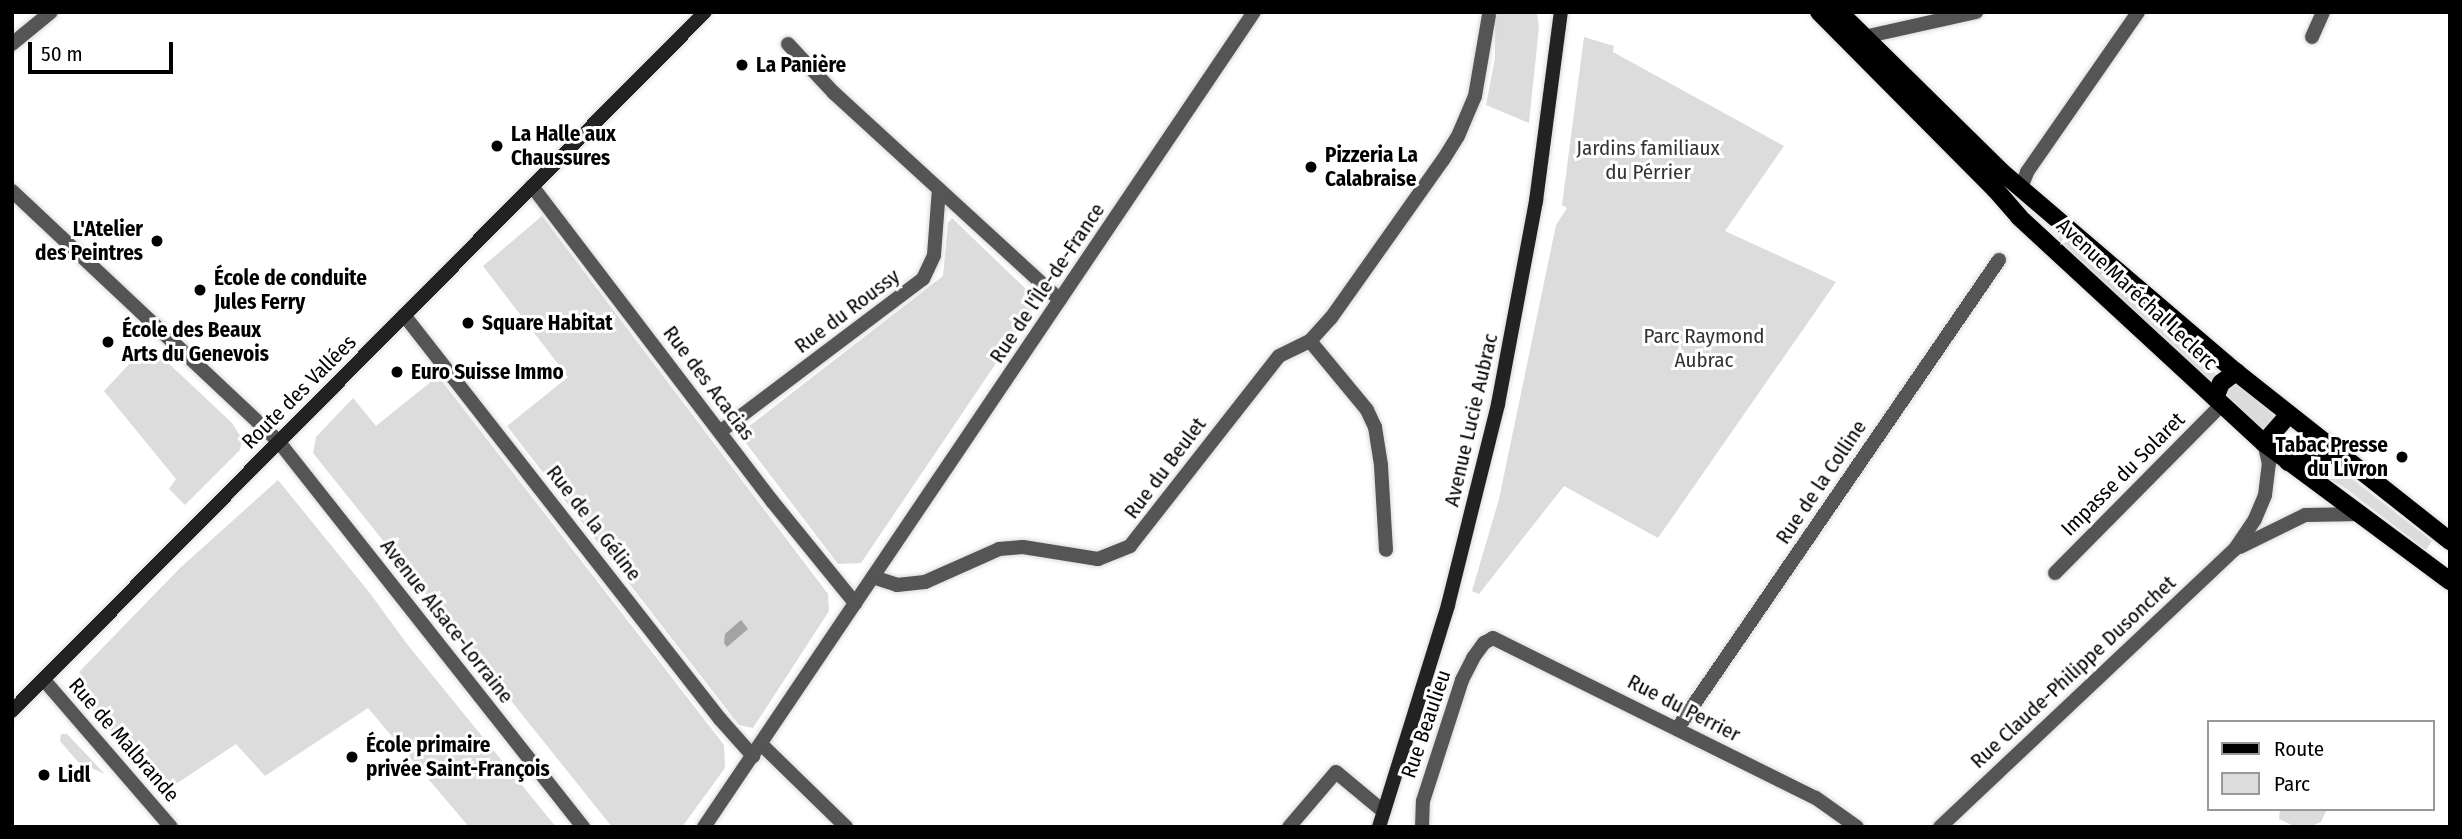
<!DOCTYPE html>
<html>
<head>
<meta charset="utf-8">
<style>
	body { margin:0 }
	#map { position:relative; width:2462px; height:839px; overflow:hidden; background:#fff; font-family:"Fira Sans Condensed",sans-serif }
	div>[style] { position:absolute }
	.green>* { inset:0; background:#dcdcdc }
	.water>* { inset:0; background:#a3a3a3 }
	.roads { filter:drop-shadow(0 0 2px #dbdbdb) drop-shadow(0 0 2px #dbdbdb) }
	.street>* { height:14px; margin:-7px; padding:0 7px; transform-origin:7px; border-radius:7px; background:#555 }
	.secondary>* { height:14px; margin:-7px; padding:0 7px; transform-origin:7px; border-radius:7px; background:#222 }
	.primary>* { height:18px; margin:-9px; padding:0 9px; transform-origin:9px; border-radius:9px; background:#000 }
	.dots>* { width:19px; height:19px; translate:-50% -50%; box-sizing:border-box; border:4px solid #fff; border-radius:50% }
	span { translate:-50% -50%; white-space:nowrap; text-align:center; line-height:1.15; -webkit-text-stroke:6px #fff; paint-order:stroke }
	.poi-label { font-size:21px; color:#000; font-weight:700 }
	.left { translate:0 -50%; text-align:left }
	.right { translate:-100% -50%; text-align:right }
	.park-label { font-size:21px; color:#333 }
	.street-label { font-size:21px; color:#000 }
	.frame { position:absolute; inset:0; border:14px solid #000; pointer-events:none }
	.legend { position:absolute; left:2207px; top:720px; width:228px; height:91px; box-sizing:border-box; background:#fff; border:2px solid #999; margin:0; padding:9px 12px; list-style:none; font-size:21px; color:#000 }
	.legend li { display:flex; align-items:center; gap:14px; height:35px }
	.legend b { width:35px; border:2px solid #999 }
	.scale { position:absolute; left:28px; top:42px; width:145px; height:32px; box-sizing:border-box; border:4px solid #000; border-top:0; padding-left:9px; font-size:21px; line-height:24px; white-space:nowrap; color:#000; -webkit-text-stroke:5px #fff; paint-order:stroke }
</style>
</head>
<body>
<div id="map">
	<div class="green">
		<div style="clip-path:polygon(1495px 12px,1537px 12px,1539px 27px,1529px 123px,1486px 105px,1495px 58px)"></div>
		<div style="clip-path:polygon(1584px 37px,1614px 46px,1613px 52px,1784px 146px,1725px 231px,1836px 282px,1658px 538px,1564px 486px,1479px 594px,1472px 591px,1499px 499px,1556px 225px,1567px 208px,1562px 205px)"></div>
		<div style="clip-path:polygon(542px 216px,828px 594px,829px 611px,753px 728px,739px 725px,507px 426px,568px 377px,483px 266px)"></div>
		<div style="clip-path:polygon(952px 218px,1030px 293px,1032px 310px,861px 563px,838px 564px,739px 434px,943px 276px,948px 223px)"></div>
		<div style="clip-path:polygon(2062px 233px,2182px 337px,2184px 346px,2217px 375px,2210px 384px,2058px 239px)"></div>
		<div style="clip-path:polygon(148px 344px,232px 423px,242px 439px,240px 450px,185px 505px,169px 489px,176px 479px,104px 391px)"></div>
		<div style="clip-path:polygon(438px 376px,724px 745px,725px 768px,682px 827px,612px 827px,313px 453px,316px 437px,353px 398px,376px 426px)"></div>
		<div style="clip-path:polygon(2239px 385px,2271px 411px,2274px 418px,2268px 428px,2259px 429px,2227px 400px,2225px 394px,2229px 386px)"></div>
		<div style="clip-path:polygon(2313px 465px,2327px 466px,2343px 472px,2432px 541px,2426px 550px,2344px 487px,2313px 470px)"></div>
		<div style="clip-path:polygon(278px 480px,369px 592px,407px 644px,556px 827px,469px 827px,368px 708px,265px 776px,236px 744px,164px 792px,76px 691px,80px 671px,180px 568px)"></div>
		<div style="clip-path:polygon(61px 734px,67px 734px,105px 774px,78px 762px,60px 741px)"></div>
		<div style="clip-path:polygon(2280px 809px,2327px 809px,2321px 822px,2309px 827px,2296px 827px,2279px 819px)"></div>
	</div>
	<div class="water">
		<div style="clip-path:polygon(741px 620px,748px 629px,727px 647px,724px 643px,725px 634px)"></div>
	</div>
	<div class="roads">
		<div class="street">
			<div style="left:1864px;top:37px;width:115px;rotate:-12.6deg"></div>
			<div style="left:2312px;top:37px;width:27px;rotate:-66deg"></div>
			<div style="left:12px;top:44px;width:50px;rotate:-39.4deg"></div>
			<div style="left:788px;top:44px;width:67px;rotate:46.8deg"></div>
			<div style="left:834px;top:93px;width:306px;rotate:42.5deg"></div>
			<div style="left:532px;top:186px;width:396px;rotate:52.7deg"></div>
			<div style="left:772px;top:501px;width:132px;rotate:50.9deg"></div>
			<div style="left:2021px;top:188px;width:17px;rotate:-69deg"></div>
			<div style="left:2027px;top:172px;width:195px;rotate:-55.2deg"></div>
			<div style="left:12px;top:191px;width:366px;rotate:43.2deg"></div>
			<div style="left:279px;top:442px;width:491px;rotate:51.7deg"></div>
			<div style="left:404px;top:315px;width:513px;rotate:51.97deg"></div>
			<div style="left:720px;top:719px;width:50px;rotate:48.3deg"></div>
			<div style="left:1310px;top:341px;width:89px;rotate:50.4deg"></div>
			<div style="left:1367px;top:410px;width:19px;rotate:65deg"></div>
			<div style="left:1375px;top:427px;width:39px;rotate:81deg"></div>
			<div style="left:1381px;top:466px;width:84px;rotate:86.6deg"></div>
			<div style="left:721px;top:431px;width:253px;rotate:-37deg"></div>
			<div style="left:923px;top:279px;width:26px;rotate:-65deg"></div>
			<div style="left:934px;top:255px;width:66px;rotate:-85.7deg"></div>
			<div style="left:2240px;top:547px;width:72px;rotate:-26.2deg"></div>
			<div style="left:2305px;top:515px;width:57px;rotate:-1deg"></div>
			<div style="left:2055px;top:573px;width:236px;rotate:-45.3deg"></div>
			<div style="left:873px;top:577px;width:25px;rotate:18deg"></div>
			<div style="left:897px;top:585px;width:28px;rotate:-6deg"></div>
			<div style="left:925px;top:582px;width:81px;rotate:-24deg"></div>
			<div style="left:999px;top:549px;width:24px;rotate:-5deg"></div>
			<div style="left:1023px;top:547px;width:76px;rotate:9.1deg"></div>
			<div style="left:1098px;top:559px;width:35px;rotate:-22deg"></div>
			<div style="left:1130px;top:546px;width:241px;rotate:-51.9deg"></div>
			<div style="left:1279px;top:356px;width:34px;rotate:-26deg"></div>
			<div style="left:1310px;top:341px;width:31px;rotate:-48deg"></div>
			<div style="left:1331px;top:318px;width:194px;rotate:-54.7deg"></div>
			<div style="left:1443px;top:160px;width:28px;rotate:-58deg"></div>
			<div style="left:1458px;top:136px;width:43px;rotate:-67deg"></div>
			<div style="left:1475px;top:96px;width:82px;rotate:-80.2deg"></div>
			<div style="left:44px;top:680px;width:194px;rotate:49.2deg"></div>
			<div style="left:1677px;top:729px;width:569px;rotate:-55.53deg"></div>
			<div style="left:761px;top:744px;width:119px;rotate:44.3deg"></div>
			<div style="left:704px;top:827px;width:983px;rotate:-55.99deg"></div>
			<div style="left:1289px;top:827px;width:72px;rotate:-49.5deg"></div>
			<div style="left:1336px;top:772px;width:62px;rotate:39.8deg"></div>
			<div style="left:1422px;top:827px;width:26px;rotate:-88deg"></div>
			<div style="left:1423px;top:801px;width:127px;rotate:-72.1deg"></div>
			<div style="left:1462px;top:680px;width:25px;rotate:-63deg"></div>
			<div style="left:1473px;top:658px;width:19px;rotate:-54deg"></div>
			<div style="left:1484px;top:643px;width:10px;rotate:-29deg"></div>
			<div style="left:1493px;top:638px;width:360px;rotate:26.4deg"></div>
			<div style="left:1816px;top:798px;width:50px;rotate:35.3deg"></div>
			<div style="left:1940px;top:827px;width:405px;rotate:-43.3deg"></div>
			<div style="left:2235px;top:549px;width:36px;rotate:-56deg"></div>
			<div style="left:2255px;top:519px;width:26px;rotate:-67deg"></div>
			<div style="left:2265px;top:495px;width:31px;rotate:-83deg"></div>
			<div style="left:2269px;top:464px;width:22px;rotate:-103deg"></div>
		</div>
		<div class="secondary">
			<div style="left:12px;top:711px;width:984px;rotate:-45.25deg"></div>
			<div style="left:1379px;top:827px;width:232px;rotate:-72.7deg"></div>
			<div style="left:1448px;top:605px;width:207px;rotate:-76deg"></div>
			<div style="left:1498px;top:404px;width:207px;rotate:-79.4deg"></div>
			<div style="left:1536px;top:201px;width:191px;rotate:-82.5deg"></div>
		</div>
		<div class="primary">
			<div style="left:1819px;top:12px;width:250px;rotate:45.2deg"></div>
			<div style="left:1995px;top:189px;width:37px;rotate:49deg"></div>
			<div style="left:2019px;top:217px;width:333px;rotate:42.7deg"></div>
			<div style="left:2264px;top:443px;width:232px;rotate:36.6deg"></div>
			<div style="left:1839px;top:12px;width:230px;rotate:44.5deg"></div>
			<div style="left:2003px;top:173px;width:306px;rotate:40.5deg"></div>
			<div style="left:2236px;top:372px;width:273px;rotate:38.3deg"></div>
			<div style="left:2215px;top:398px;width:16px;rotate:-68deg"></div>
			<div style="left:2221px;top:383px;width:19px;rotate:-36deg"></div>
			<div style="left:2264px;top:443px;width:37px;rotate:-49deg"></div>
			<div style="left:2288px;top:462px;width:28px;rotate:-21deg"></div>
			<div style="left:2314px;top:452px;width:24px;rotate:9deg"></div>
		</div>
	</div>
	<div class="dots">
		<div style="left:742px;top:65px;background:#000"></div>
		<div style="left:497px;top:146px;background:#000"></div>
		<div style="left:1311px;top:167px;background:#000"></div>
		<div style="left:157px;top:241px;background:#000"></div>
		<div style="left:200px;top:290px;background:#000"></div>
		<div style="left:468px;top:323px;background:#000"></div>
		<div style="left:108px;top:342px;background:#000"></div>
		<div style="left:397px;top:372px;background:#000"></div>
		<div style="left:2402px;top:457px;background:#000"></div>
		<div style="left:352px;top:757px;background:#000"></div>
		<div style="left:44px;top:775px;background:#000"></div>
	</div>
	<div class="poi-label">
		<span class="left" style="left:756px;top:65px">La Panière</span>
		<span class="left" style="left:511px;top:146px">La Halle aux<br>Chaussures</span>
		<span class="left" style="left:1325px;top:167px">Pizzeria La<br>Calabraise</span>
		<span class="right" style="left:143px;top:241px">L'Atelier<br>des Peintres</span>
		<span class="left" style="left:214px;top:290px">École de conduite<br>Jules Ferry</span>
		<span class="left" style="left:482px;top:323px">Square Habitat</span>
		<span class="left" style="left:122px;top:342px">École des Beaux<br>Arts du Genevois</span>
		<span class="left" style="left:411px;top:372px">Euro Suisse Immo</span>
		<span class="right" style="left:2388px;top:457px">Tabac Presse<br>du Livron</span>
		<span class="left" style="left:366px;top:757px">École primaire<br>privée Saint-François</span>
		<span class="left" style="left:58px;top:775px">Lidl</span>
	</div>
	<div class="park-label">
		<span style="left:1648px;top:160px">Jardins familiaux<br>du Pérrier</span>
		<span style="left:1704px;top:348px">Parc Raymond<br>Aubrac</span>
	</div>
	<div class="street-label">
		<span style="left:1047px;top:283px;rotate:-56deg">Rue de l'Île-de-France</span>
		<span style="left:2137px;top:294px;rotate:43deg">Avenue Maréchal Leclerc</span>
		<span style="left:847px;top:311px;rotate:-37deg">Rue du Roussy</span>
		<span style="left:709px;top:383px;rotate:53deg">Rue des Acacias</span>
		<span style="left:299px;top:392px;rotate:-45deg">Route des Vallées</span>
		<span style="left:1471px;top:420px;rotate:-77deg">Avenue Lucie Aubrac</span>
		<span style="left:1165px;top:468px;rotate:-53deg">Rue du Beulet</span>
		<span style="left:2123px;top:474px;rotate:-45deg">Impasse du Solaret</span>
		<span style="left:1821px;top:482px;rotate:-56deg">Rue de la Colline</span>
		<span style="left:594px;top:523px;rotate:52deg">Rue de la Géline</span>
		<span style="left:447px;top:621px;rotate:52deg">Avenue Alsace-Lorraine</span>
		<span style="left:2073px;top:672px;rotate:-43deg">Rue Claude-Philippe Dusonchet</span>
		<span style="left:1684px;top:708px;rotate:27deg">Rue du Perrier</span>
		<span style="left:1426px;top:724px;rotate:-71deg">Rue Beaulieu</span>
		<span style="left:124px;top:740px;rotate:49deg">Rue de Malbrande</span>
	</div>
	<div class="frame"></div>
	<ul class="legend">
	<li><b style="height:9px;background:#000"></b>Route</li>
	<li><b style="height:19px;background:#dcdcdc"></b>Parc</li>
	</ul>
	<div class="scale">50 m</div>
</div>
</body>
</html>
